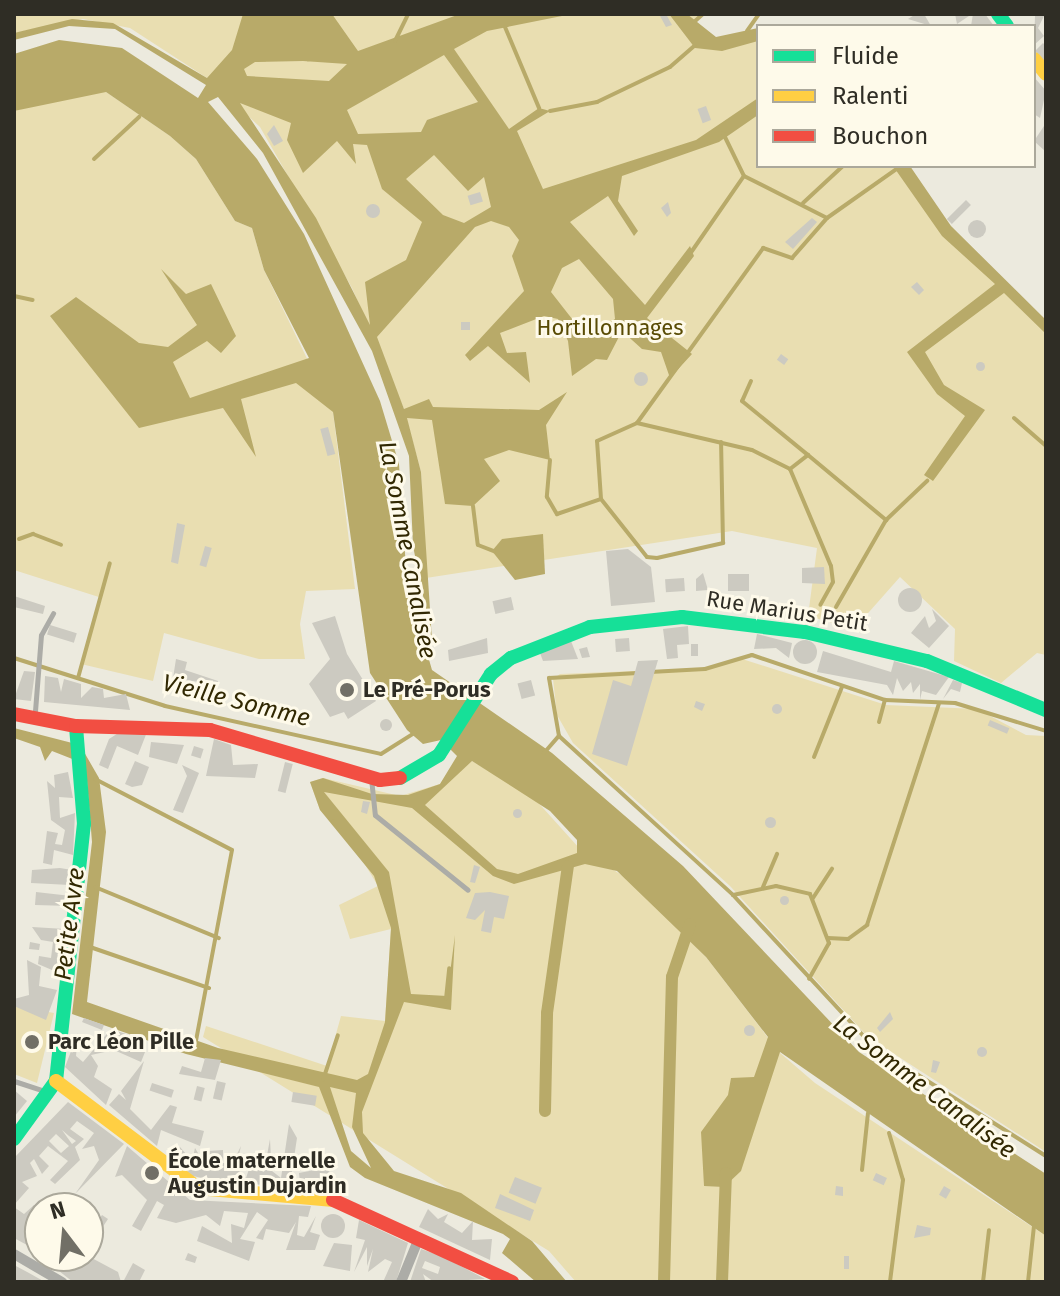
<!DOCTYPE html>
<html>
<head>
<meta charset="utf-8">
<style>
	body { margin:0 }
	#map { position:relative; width:1060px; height:1296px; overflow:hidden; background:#eceade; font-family:"Fira Sans",sans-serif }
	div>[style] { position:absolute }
	.green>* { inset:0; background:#e9deb1 }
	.water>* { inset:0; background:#b8aa69 }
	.stream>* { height:4px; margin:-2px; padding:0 2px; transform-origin:2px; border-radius:2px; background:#b8aa69 }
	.canal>* { height:12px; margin:-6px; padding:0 6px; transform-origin:6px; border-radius:6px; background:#b8aa69 }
	.building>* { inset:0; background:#cccac1; transform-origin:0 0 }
	.round { border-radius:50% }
	.lane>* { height:5px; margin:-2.5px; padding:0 2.5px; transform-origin:2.5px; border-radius:2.5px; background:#acaca7 }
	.street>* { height:10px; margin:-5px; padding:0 5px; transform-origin:5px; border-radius:5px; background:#acaca7 }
	.fast>* { height:14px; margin:-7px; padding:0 7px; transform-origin:7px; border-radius:7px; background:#16e098 }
	.slow>* { height:14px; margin:-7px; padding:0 7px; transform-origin:7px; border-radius:7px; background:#ffcf43 }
	.jam>* { height:14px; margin:-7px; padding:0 7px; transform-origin:7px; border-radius:7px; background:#f24e42 }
	.dots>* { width:22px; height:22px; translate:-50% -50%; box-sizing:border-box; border:4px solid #fefaea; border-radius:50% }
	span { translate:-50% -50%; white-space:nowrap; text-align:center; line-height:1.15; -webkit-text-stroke:6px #fefaea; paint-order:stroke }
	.park-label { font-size:22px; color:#594b04 }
	.street-label { font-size:22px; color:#2f2d25 }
	.poi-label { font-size:22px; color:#2f2d25; font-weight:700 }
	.left { translate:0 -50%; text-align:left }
	.water-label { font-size:24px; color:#312802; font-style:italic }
	.frame { position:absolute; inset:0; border:16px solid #2f2d25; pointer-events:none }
	.legend { position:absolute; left:756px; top:24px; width:280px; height:144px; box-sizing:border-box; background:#fefaea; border:2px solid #aba89b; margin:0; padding:10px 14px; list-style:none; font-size:24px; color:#2f2d25 }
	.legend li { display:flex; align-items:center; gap:16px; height:40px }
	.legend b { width:40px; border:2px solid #aba89b }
	.north { position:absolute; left:24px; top:1192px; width:80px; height:80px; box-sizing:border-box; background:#fefaea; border:2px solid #aba89b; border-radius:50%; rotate:344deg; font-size:22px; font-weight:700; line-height:32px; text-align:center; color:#2f2d25 }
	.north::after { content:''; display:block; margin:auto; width:28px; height:36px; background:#716f66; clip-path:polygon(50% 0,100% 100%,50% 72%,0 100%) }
</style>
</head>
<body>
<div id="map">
	<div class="green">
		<div style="clip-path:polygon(14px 14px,701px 14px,690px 23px,705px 43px,758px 34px,758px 166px,905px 166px,935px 219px,1046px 326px,1046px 655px,1037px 653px,1001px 683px,954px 661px,955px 629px,900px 577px,854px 629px,808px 616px,817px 548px,732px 531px,426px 578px,421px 472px,404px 409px,352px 288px,260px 127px,207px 78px,130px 28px,83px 19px,14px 33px)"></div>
		<div style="clip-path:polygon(83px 92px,106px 92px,170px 136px,196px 159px,235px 221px,252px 228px,264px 270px,333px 412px,355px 589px,306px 591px,300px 624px,305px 659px,259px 659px,164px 633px,153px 681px,81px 664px,102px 598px,14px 570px,14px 111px)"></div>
		<div style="clip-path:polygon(739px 658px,886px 705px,977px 709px,1026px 735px,1046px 736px,1046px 1152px,868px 1037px,730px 886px,573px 743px,557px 715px,553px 679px,560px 674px,708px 668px)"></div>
		<div style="clip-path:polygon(472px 761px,534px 798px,580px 849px,631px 881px,706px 957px,779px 1052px,815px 1083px,1046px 1236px,1046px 1282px,576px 1282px,549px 1251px,203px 1037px,206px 1026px,327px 1066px,341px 1016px,385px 1021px,391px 929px,350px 939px,339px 905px,378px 886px,350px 840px,320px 810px,310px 782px,323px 778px,400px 796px,440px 784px,454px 763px)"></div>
		<div style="clip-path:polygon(14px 1006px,54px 1013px,37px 1083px,14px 1074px)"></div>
	</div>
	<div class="water">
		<div style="clip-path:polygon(evenodd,243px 14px,332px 14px,358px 51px,460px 14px,572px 14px,487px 31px,454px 49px,509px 129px,539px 108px,550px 111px,517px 131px,543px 189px,696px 140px,758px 98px,758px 115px,719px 142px,622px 176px,618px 201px,638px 231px,634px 236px,608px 196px,570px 222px,645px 305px,690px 246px,694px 256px,647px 318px,692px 354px,670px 378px,661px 352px,642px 349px,622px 331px,607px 360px,596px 359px,572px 376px,568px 341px,558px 319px,544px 316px,500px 333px,507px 353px,526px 352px,530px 383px,488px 346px,470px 361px,465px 355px,524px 291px,512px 256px,519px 240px,509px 227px,491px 221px,475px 227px,377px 337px,404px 409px,429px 399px,433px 407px,539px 410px,567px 392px,546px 425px,550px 460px,509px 450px,484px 459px,500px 481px,473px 506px,445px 504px,432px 420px,407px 418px,421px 472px,432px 640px,413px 546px,409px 456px,372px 351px,263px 153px,218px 97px,208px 102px,257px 159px,304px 234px,380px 401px,399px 464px,407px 583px,432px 670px,552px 753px,683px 866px,859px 1052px,1046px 1174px,1046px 1236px,780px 1052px,741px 1171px,724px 1187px,704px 1186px,701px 1132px,728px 1095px,731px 1078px,754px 1077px,768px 1037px,750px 1014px,706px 957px,617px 871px,585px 864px,514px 884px,493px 876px,412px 808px,324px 792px,389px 872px,411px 994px,447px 996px,455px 935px,451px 1010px,404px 1002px,362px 1112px,363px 1133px,394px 1171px,461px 1193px,532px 1241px,567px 1282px,536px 1282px,502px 1253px,510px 1239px,503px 1234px,365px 1178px,350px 1167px,319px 1087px,186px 1054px,72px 1014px,92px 842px,87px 781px,80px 762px,52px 751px,45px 761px,40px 747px,14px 738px,14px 728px,80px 745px,99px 778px,106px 832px,87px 1002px,218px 1048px,357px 1080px,368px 1074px,385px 1022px,391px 928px,374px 876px,320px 810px,310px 782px,323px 778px,372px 794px,408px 795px,440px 784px,457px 756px,441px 740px,423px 744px,407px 730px,370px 673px,333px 412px,296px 383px,241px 399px,256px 457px,223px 408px,139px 428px,50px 316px,76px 297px,139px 343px,168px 347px,197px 325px,161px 269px,186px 294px,211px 284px,236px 336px,221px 353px,207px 341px,173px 362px,190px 398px,309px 358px,264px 270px,252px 228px,235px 221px,196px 159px,170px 136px,106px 92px,14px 111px,14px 54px,59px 40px,122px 48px,198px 98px,206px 85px,115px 29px,69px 26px,14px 40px,14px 33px,72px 19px,113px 23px,207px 78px,232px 50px,243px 14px,444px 55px,478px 102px,427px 120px,421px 132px,358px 134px,347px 110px,444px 55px,243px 14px,255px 62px,303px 61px,347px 64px,329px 81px,247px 76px,244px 69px,255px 62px,243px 14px,240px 103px,291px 123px,287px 140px,303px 173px,337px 141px,356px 164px,353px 144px,367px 145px,382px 189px,422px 222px,406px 260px,365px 282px,370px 325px,316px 218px,240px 103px,243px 14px,434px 155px,468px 191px,484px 177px,491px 207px,464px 223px,443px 215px,406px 179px,434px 155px,243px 14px,579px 259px,613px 299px,615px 319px,587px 338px,551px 292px,562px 268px,579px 259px,243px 14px,472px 761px,550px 811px,577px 840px,577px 853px,518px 874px,497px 869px,425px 805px,472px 761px,243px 14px,330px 1087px,356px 1093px,352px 1127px,371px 1168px,351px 1151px,330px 1087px)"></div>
		<div style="clip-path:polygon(669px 14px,687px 14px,716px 37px,758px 28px,758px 41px,722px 51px,695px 48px)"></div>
		<div style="clip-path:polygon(893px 166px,910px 166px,951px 226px,1046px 320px,1046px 334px,1004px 293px,925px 352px,944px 385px,985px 410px,933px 481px,924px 475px,965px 416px,937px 394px,907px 352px,995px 284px,942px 236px)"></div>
		<div style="clip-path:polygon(543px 534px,545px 574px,515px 580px,492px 551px,502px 539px)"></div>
	</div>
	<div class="stream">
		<div style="left:694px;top:22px;width:12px;rotate:-42deg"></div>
		<div style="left:505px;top:27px;width:88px;rotate:67.2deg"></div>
		<div style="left:747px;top:31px;width:21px;rotate:-55deg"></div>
		<div style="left:395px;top:41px;width:30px;rotate:-64deg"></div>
		<div style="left:550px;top:111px;width:48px;rotate:-10.8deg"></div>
		<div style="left:597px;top:102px;width:81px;rotate:-25.6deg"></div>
		<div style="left:670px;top:67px;width:32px;rotate:-41deg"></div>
		<div style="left:723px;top:133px;width:48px;rotate:64deg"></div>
		<div style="left:744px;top:176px;width:93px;rotate:26.8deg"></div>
		<div style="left:94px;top:159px;width:62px;rotate:-43deg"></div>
		<div style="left:803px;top:203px;width:54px;rotate:-42.8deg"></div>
		<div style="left:692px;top:251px;width:91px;rotate:-55.3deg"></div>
		<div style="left:14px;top:296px;width:19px;rotate:12deg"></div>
		<div style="left:751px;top:381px;width:22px;rotate:114deg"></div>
		<div style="left:742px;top:401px;width:85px;rotate:39.3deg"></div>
		<div style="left:1014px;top:418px;width:43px;rotate:41.2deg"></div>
		<div style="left:637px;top:423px;width:216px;rotate:-54.2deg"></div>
		<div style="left:763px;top:248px;width:31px;rotate:19deg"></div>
		<div style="left:792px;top:258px;width:53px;rotate:-48.8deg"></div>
		<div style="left:827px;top:218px;width:87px;rotate:-35.2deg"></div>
		<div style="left:550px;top:460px;width:37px;rotate:95deg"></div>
		<div style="left:547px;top:497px;width:20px;rotate:60deg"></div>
		<div style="left:557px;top:514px;width:46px;rotate:-18.8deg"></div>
		<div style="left:601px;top:499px;width:74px;rotate:51.6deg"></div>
		<div style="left:647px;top:557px;width:10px;rotate:6deg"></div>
		<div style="left:657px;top:558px;width:68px;rotate:-12.8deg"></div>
		<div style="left:723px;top:543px;width:101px;rotate:-91.1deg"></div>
		<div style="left:790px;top:469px;width:105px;rotate:67.1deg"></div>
		<div style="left:831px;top:566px;width:16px;rotate:83deg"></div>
		<div style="left:833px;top:582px;width:26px;rotate:119deg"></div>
		<div style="left:601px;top:499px;width:58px;rotate:-93.9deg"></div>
		<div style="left:597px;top:441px;width:44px;rotate:-24.2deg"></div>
		<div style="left:637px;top:423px;width:118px;rotate:13.2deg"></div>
		<div style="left:752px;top:450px;width:42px;rotate:26.6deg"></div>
		<div style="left:790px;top:469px;width:23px;rotate:-38deg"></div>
		<div style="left:808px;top:455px;width:102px;rotate:39.8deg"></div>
		<div style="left:473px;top:506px;width:39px;rotate:83deg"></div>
		<div style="left:478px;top:545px;width:17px;rotate:21deg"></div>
		<div style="left:14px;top:535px;width:15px;rotate:90deg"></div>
		<div style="left:19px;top:539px;width:15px;rotate:-20deg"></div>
		<div style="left:33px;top:534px;width:30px;rotate:21deg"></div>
		<div style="left:836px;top:607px;width:100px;rotate:-60.1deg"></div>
		<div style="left:886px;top:520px;width:57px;rotate:-43.6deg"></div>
		<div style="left:14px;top:658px;width:158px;rotate:17.6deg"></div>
		<div style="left:165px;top:706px;width:221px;rotate:12.5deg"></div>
		<div style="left:381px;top:754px;width:41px;rotate:-32.2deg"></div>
		<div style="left:650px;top:672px;width:55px;rotate:-3.1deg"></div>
		<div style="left:705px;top:669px;width:49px;rotate:-16.6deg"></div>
		<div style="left:752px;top:655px;width:140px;rotate:18.7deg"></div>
		<div style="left:885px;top:700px;width:70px;rotate:2.5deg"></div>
		<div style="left:955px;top:703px;width:95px;rotate:17.1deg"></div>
		<div style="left:78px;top:678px;width:119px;rotate:-74.5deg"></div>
		<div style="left:879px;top:722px;width:23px;rotate:-75deg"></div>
		<div style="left:559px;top:736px;width:236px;rotate:42.4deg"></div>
		<div style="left:733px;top:895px;width:207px;rotate:47.2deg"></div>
		<div style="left:874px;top:1047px;width:204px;rotate:32.4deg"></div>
		<div style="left:544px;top:753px;width:23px;rotate:-49deg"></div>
		<div style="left:559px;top:736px;width:59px;rotate:-99.8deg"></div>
		<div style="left:549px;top:678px;width:89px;rotate:-3.2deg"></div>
		<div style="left:814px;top:757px;width:75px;rotate:-68.2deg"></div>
		<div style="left:95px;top:779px;width:154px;rotate:27.4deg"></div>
		<div style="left:232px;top:850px;width:198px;rotate:100.7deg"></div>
		<div style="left:333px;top:821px;width:51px;rotate:51.3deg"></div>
		<div style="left:95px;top:887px;width:134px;rotate:22.4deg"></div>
		<div style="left:763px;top:887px;width:36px;rotate:-67deg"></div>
		<div style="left:733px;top:895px;width:44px;rotate:-11.8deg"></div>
		<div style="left:776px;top:886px;width:35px;rotate:13deg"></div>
		<div style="left:810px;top:894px;width:53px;rotate:68.8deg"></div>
		<div style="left:829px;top:943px;width:41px;rotate:119.1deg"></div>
		<div style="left:813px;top:898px;width:35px;rotate:-57deg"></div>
		<div style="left:828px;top:938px;width:20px;rotate:3deg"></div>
		<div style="left:848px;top:939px;width:24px;rotate:-36deg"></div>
		<div style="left:867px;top:925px;width:232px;rotate:-72deg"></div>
		<div style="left:90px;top:947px;width:126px;rotate:19deg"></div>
		<div style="left:446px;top:999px;width:31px;rotate:-84deg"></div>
		<div style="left:323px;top:1080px;width:47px;rotate:-71.6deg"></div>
		<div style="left:889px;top:1133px;width:49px;rotate:73.4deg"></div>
		<div style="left:903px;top:1180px;width:103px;rotate:97.3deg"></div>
		<div style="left:862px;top:1170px;width:57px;rotate:-84deg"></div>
		<div style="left:861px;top:1282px;width:9px"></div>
		<div style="left:983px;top:1282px;width:52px;rotate:-83.4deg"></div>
		<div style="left:1028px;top:1282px;width:56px;rotate:-83.9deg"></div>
	</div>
	<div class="canal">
		<div style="left:545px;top:1111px;width:98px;rotate:-88.8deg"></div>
		<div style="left:547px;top:1013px;width:148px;rotate:-81.9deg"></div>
		<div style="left:664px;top:1282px;width:305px;rotate:-88.5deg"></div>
		<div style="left:672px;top:977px;width:56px;rotate:-71.2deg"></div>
		<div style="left:722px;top:1282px;width:109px;rotate:-87.9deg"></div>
	</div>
	<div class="building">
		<div style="clip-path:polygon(659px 14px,666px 14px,672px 25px,666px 27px)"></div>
		<div style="clip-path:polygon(924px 14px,931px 26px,908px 19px,916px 14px)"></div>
		<div style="clip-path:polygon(955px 14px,972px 14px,957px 24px)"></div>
		<div style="clip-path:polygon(973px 14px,985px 14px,994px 26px,971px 26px)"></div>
		<div style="clip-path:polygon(1045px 14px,1038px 28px,1044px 36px,1034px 45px,1035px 16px)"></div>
		<div style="clip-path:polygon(1043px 43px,1046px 46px,1046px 63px,1035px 51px)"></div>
		<div style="clip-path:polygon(1034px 77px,1046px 91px,1040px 118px,1034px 114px)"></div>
		<div style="left:706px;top:106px;width:15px;height:9px;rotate:70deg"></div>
		<div style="clip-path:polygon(274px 125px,283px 141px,274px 146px,267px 134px)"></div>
		<div style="clip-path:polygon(1044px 126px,1046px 128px,1046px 152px,1034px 141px)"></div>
		<div style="left:480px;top:192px;width:10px;height:13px;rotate:73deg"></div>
		<div style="left:966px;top:200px;width:7px;height:27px;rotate:45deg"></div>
		<div style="clip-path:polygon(668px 202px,671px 213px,667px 217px,661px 208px)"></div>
		<div class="round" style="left:366px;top:204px;width:14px;height:14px"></div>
		<div style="clip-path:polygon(812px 218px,817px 222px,793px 249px,785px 242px)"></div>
		<div class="round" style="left:968px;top:220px;width:18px;height:18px"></div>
		<div style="clip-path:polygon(917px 282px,924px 290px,919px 295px,911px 287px)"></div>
		<div style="left:461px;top:322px;width:9px;height:8px"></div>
		<div style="left:781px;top:354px;width:9px;height:7px;rotate:36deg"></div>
		<div class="round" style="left:975.5px;top:361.5px;width:9px;height:9px"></div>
		<div class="round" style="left:634px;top:372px;width:14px;height:14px"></div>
		<div style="left:328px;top:427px;width:28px;height:8px;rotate:75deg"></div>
		<div style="clip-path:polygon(177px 523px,185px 525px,178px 564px,171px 562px)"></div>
		<div style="left:205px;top:546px;width:7px;height:20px;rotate:16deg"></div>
		<div style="clip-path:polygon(628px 549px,651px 567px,655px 602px,611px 606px,606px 551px)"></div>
		<div style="clip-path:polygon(824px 567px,825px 584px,802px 583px,802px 568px)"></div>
		<div style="clip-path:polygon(703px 573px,708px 590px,696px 591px,696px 579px)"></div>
		<div style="left:728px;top:574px;width:21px;height:17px"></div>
		<div style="left:684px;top:578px;width:13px;height:19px;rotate:86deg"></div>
		<div class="round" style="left:898px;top:588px;width:24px;height:24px"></div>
		<div style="clip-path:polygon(14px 596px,45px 606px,43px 614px,14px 607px)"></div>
		<div style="left:511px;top:597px;width:13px;height:19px;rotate:77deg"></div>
		<div style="clip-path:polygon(932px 609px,949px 626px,929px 648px,911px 633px,925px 616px,929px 628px,936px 621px)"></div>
		<div style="clip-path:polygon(335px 616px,347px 654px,376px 701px,348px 719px,344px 712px,330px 717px,309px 684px,330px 659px,312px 623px)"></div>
		<div style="left:50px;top:625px;width:28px;height:10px;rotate:17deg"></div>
		<div style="clip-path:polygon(688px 626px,689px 644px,677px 645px,678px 658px,667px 659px,663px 629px)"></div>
		<div style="clip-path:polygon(757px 634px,792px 643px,789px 658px,776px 648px,754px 649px)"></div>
		<div style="clip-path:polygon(487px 638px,488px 653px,449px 661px,448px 650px)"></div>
		<div style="left:629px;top:638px;width:13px;height:14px;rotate:86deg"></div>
		<div class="round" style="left:793px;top:640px;width:24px;height:24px"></div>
		<div style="clip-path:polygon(571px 641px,578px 659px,543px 661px,540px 653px)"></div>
		<div style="left:698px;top:644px;width:12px;height:7px;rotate:90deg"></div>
		<div style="clip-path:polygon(587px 647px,590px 657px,582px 658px,579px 649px)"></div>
		<div style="clip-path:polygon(823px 651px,891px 672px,894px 661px,949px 677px,936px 695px,922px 691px,920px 700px,920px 684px,913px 693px,911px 682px,903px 691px,897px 678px,893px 695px,887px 685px,817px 672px)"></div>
		<div style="clip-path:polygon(176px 659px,187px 662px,185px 670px,218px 681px,214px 699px,196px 695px,199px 682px,173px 678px)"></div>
		<div style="clip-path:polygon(658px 660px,627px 766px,592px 754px,613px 680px,631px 686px,638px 661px)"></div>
		<div style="clip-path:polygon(24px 671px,35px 672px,31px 701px,14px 699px)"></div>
		<div style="clip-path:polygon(45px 676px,58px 678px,61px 692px,64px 679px,81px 684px,81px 698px,92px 687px,103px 689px,104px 698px,126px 694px,130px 710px,44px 702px)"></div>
		<div style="left:531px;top:680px;width:16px;height:14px;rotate:75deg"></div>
		<div style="clip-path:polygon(953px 680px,962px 683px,960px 692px,951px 689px,943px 699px)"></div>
		<div style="clip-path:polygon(696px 701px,705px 704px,702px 711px,694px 707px)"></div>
		<div class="round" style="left:772px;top:704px;width:10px;height:10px"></div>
		<div class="round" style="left:380px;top:719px;width:12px;height:12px"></div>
		<div style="left:990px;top:720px;width:21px;height:6px;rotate:23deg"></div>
		<div style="clip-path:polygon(123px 730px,147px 732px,138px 755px,117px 746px,108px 769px,99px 765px,109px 739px)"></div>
		<div style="clip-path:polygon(214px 739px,231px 745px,233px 765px,258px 764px,255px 778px,206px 776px)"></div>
		<div style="clip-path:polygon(151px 742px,184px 745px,177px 764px,149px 757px)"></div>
		<div style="left:194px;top:746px;width:10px;height:10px;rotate:17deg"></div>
		<div style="clip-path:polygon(135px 761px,149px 767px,142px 785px,132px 787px,125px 784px)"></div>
		<div style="left:285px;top:762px;width:8px;height:30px;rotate:14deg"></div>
		<div style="clip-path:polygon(182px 765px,199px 773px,183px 813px,173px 810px,187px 776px)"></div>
		<div style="clip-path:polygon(68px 772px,73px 798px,59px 797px,60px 818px,75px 813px,73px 855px,54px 850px,52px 865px,43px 863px,47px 831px,58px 833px,55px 844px,62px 845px,65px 830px,51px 820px,47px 781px,55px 788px,54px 775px)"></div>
		<div style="clip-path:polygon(363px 801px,370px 802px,367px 814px,361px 812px)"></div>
		<div class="round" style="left:512.5px;top:808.5px;width:9px;height:9px"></div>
		<div class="round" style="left:764.5px;top:816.5px;width:11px;height:11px"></div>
		<div style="clip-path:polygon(474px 865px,480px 867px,475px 883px,470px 882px)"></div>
		<div style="clip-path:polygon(60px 868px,72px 870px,70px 885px,31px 883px,32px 870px)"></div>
		<div style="clip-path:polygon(36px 892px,71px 896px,70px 906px,35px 905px)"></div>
		<div style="clip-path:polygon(490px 892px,509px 896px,504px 919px,494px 917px,491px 933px,481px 931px,485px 910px,475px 920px,466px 918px,475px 893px)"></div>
		<div class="round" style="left:779.5px;top:895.5px;width:9px;height:9px"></div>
		<div style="clip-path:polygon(32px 927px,65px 929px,59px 973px,38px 964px,39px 956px,51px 958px,53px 942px,41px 940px)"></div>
		<div style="clip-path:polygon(30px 942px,40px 944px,39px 950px,29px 949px)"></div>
		<div style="clip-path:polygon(27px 960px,41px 967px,39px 986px,57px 990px,46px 1020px,14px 1006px,14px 999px,29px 995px)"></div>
		<div style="clip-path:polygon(890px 1012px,893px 1019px,880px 1032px,877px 1028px)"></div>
		<div style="clip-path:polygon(84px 1018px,104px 1025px,102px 1030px,82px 1022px)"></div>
		<div class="round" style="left:743.5px;top:1024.5px;width:11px;height:11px"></div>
		<div style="clip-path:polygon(111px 1029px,132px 1036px,128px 1044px,136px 1048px,146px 1039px,145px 1052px,141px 1062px,114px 1050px,91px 1055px,98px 1066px,94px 1077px,112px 1089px,106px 1105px,65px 1067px,78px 1033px,76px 1056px,83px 1062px)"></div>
		<div class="round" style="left:977px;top:1047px;width:10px;height:10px"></div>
		<div style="clip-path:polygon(205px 1058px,221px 1060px,215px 1080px,179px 1074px,182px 1066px,201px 1072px)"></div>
		<div style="clip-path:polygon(933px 1060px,940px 1062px,936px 1073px,931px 1072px)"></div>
		<div style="clip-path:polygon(144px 1061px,130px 1109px,151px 1130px,170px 1105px,177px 1107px,172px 1123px,204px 1131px,200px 1146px,161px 1130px,157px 1146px,109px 1105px,119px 1094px,126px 1100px,121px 1091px)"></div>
		<div style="left:217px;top:1081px;width:9px;height:18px;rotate:13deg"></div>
		<div style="left:152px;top:1083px;width:23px;height:8px;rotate:18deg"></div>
		<div style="left:197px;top:1086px;width:8px;height:14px;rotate:14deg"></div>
		<div style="clip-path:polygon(14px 1090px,27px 1101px,14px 1117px)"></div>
		<div style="left:293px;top:1092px;width:24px;height:10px;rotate:9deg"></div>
		<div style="clip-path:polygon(evenodd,68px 1102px,124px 1144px,75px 1194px,99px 1160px,94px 1146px,82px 1149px,94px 1133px,77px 1121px,70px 1129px,84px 1139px,75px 1147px,80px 1160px,55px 1184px,50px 1180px,68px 1161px,48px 1146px,39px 1156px,49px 1166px,42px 1174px,34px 1159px,30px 1163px,37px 1176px,22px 1182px,29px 1188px,14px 1205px,14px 1158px,68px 1102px,62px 1130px,69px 1136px,76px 1141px,72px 1144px,62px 1130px,68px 1102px,56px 1134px,69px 1146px,61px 1153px,49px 1141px,56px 1134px)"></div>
		<div style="clip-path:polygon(289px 1124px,297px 1138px,290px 1184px,233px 1185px,193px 1176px,171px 1158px,180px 1147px,192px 1161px,195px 1148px,204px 1163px,207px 1151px,223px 1150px,223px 1163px,232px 1164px,241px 1146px,236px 1168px,246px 1178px,250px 1166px,264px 1172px,270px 1139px,271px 1160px,279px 1161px,272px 1171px,281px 1178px)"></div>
		<div style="clip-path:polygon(127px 1146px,190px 1200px,311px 1206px,308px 1217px,299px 1216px,297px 1235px,304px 1237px,316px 1216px,310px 1232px,320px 1235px,315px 1250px,286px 1250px,296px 1222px,289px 1233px,266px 1229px,263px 1240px,256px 1238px,268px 1220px,257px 1212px,240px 1239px,255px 1242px,249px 1261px,197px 1241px,202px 1226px,232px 1243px,231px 1224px,244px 1228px,248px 1213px,224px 1211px,220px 1226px,206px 1215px,176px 1223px,157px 1218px,164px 1205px,157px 1201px,141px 1231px,132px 1226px,147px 1200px,122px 1175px,115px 1177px)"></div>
		<div style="clip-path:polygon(325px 1168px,331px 1173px,325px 1181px,300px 1183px,299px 1173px)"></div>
		<div style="left:876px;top:1173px;width:12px;height:8px;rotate:24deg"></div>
		<div style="left:515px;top:1177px;width:29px;height:17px;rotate:22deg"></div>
		<div style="clip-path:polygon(836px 1186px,843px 1187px,843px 1196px,835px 1195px)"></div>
		<div style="left:944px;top:1186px;width:8px;height:10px;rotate:30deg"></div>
		<div style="clip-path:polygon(500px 1194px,534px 1210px,530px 1221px,495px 1208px)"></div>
		<div style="clip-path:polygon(34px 1205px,40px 1210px,40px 1252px,14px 1238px,14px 1207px,24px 1214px)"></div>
		<div style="clip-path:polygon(428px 1209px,438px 1219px,448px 1214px,444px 1222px,462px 1233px,473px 1221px,472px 1240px,492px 1239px,490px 1260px,419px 1227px)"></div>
		<div class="round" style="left:321px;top:1214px;width:24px;height:24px"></div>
		<div style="clip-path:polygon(102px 1215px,108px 1219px,88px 1249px,88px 1236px)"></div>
		<div style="clip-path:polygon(359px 1220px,408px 1243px,396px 1282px,383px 1282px,392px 1262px,385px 1259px,368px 1272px,373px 1249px,367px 1266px,367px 1247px,354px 1272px,365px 1240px,356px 1238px)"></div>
		<div style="clip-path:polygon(917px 1225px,931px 1228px,930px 1235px,914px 1238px)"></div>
		<div style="clip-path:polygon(334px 1243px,352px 1245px,350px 1271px,323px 1266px)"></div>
		<div style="clip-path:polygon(evenodd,421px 1249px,444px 1257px,485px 1279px,434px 1282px,423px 1274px,426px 1282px,410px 1282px,421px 1249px,425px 1261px,440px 1267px,438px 1274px,422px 1268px,425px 1261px)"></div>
		<div style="clip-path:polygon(188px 1253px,197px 1257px,195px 1263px,185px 1260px)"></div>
		<div style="clip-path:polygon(40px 1256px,88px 1256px,118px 1272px,121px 1282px,73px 1282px)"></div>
		<div style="left:844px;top:1256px;width:5px;height:13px"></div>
		<div style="clip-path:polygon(133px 1263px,145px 1270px,139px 1282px,123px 1282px)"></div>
		<div style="clip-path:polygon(14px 1265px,29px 1273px,45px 1282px,15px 1282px)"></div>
	</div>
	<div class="lane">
		<div style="left:35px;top:711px;width:76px;rotate:-85.5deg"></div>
		<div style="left:41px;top:635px;width:25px;rotate:-61deg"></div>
		<div style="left:371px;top:778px;width:37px;rotate:84deg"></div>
		<div style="left:375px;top:815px;width:119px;rotate:38.9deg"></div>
		<div style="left:14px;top:1081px;width:35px;rotate:18deg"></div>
	</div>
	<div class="street">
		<div style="left:14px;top:1254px;width:56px;rotate:30.3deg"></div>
		<div style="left:401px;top:1282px;width:48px;rotate:-67.8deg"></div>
	</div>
	<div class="fast">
		<div style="left:998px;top:14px;width:15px;rotate:53deg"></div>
		<div style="left:400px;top:778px;width:45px;rotate:-30.5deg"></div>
		<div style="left:439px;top:755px;width:96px;rotate:-57.3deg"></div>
		<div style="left:491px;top:674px;width:26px;rotate:-39deg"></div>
		<div style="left:511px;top:658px;width:85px;rotate:-21.4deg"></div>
		<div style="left:590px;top:627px;width:93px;rotate:-6.2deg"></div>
		<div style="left:682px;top:617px;width:124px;rotate:7deg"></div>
		<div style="left:805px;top:632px;width:125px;rotate:13.4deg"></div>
		<div style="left:927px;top:661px;width:129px;rotate:22.4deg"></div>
		<div style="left:14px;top:1139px;width:72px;rotate:-54.1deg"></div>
		<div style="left:56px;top:1081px;width:259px;rotate:-83.8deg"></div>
		<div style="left:84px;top:824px;width:98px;rotate:-94.7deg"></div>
	</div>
	<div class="slow">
		<div style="left:1034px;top:59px;width:19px;rotate:51deg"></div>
		<div style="left:56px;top:1081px;width:178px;rotate:37deg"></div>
		<div style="left:198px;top:1188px;width:136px;rotate:5.1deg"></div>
	</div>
	<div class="jam">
		<div style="left:14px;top:714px;width:63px;rotate:11deg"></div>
		<div style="left:76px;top:726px;width:134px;rotate:1.7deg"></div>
		<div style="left:210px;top:730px;width:177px;rotate:16.4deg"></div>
		<div style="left:380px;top:780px;width:20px;rotate:-6deg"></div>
		<div style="left:333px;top:1200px;width:197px;rotate:24.6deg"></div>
	</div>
	<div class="dots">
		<div style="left:347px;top:690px;background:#716f66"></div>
		<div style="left:32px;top:1042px;background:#716f66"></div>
		<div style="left:152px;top:1173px;background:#716f66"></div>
	</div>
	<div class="park-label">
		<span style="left:610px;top:328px">Hortillonnages</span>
	</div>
	<div class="street-label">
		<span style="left:787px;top:611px;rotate:9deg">Rue Marius Petit</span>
	</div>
	<div class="poi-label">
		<span class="left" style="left:363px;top:690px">Le Pré-Porus</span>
		<span class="left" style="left:48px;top:1042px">Parc Léon Pille</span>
		<span class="left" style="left:168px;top:1173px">École maternelle<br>Augustin Dujardin</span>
	</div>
	<div class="water-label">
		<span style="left:407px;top:550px;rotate:79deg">La Somme Canalisée</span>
		<span style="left:236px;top:701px;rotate:14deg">Vieille Somme</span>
		<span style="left:70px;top:924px;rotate:-83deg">Petite Avre</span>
		<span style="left:924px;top:1087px;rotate:37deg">La Somme Canalisée</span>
	</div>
	<div class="frame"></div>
	<ul class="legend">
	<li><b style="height:10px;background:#16e098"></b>Fluide</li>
	<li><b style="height:10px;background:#ffcf43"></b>Ralenti</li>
	<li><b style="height:10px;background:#f24e42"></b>Bouchon</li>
	</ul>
	<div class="north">N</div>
</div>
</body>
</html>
